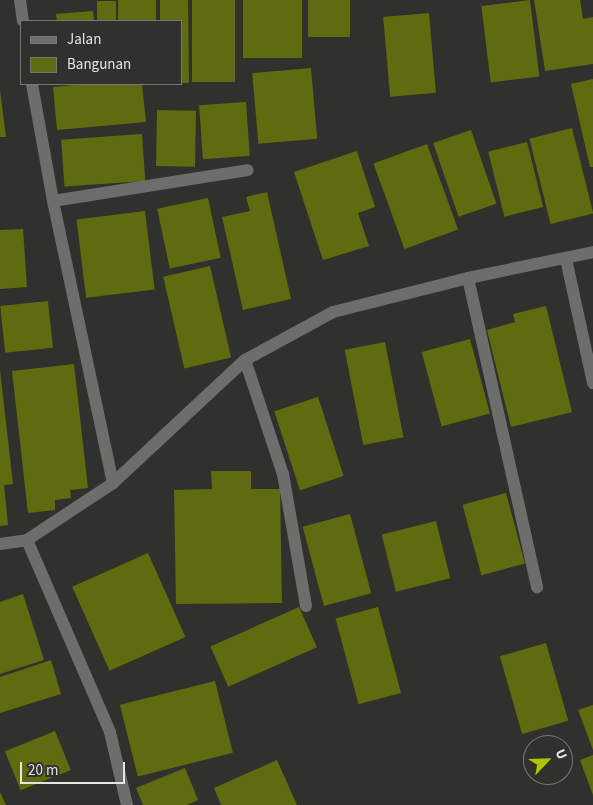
<!DOCTYPE html>
<html>
<head>
<meta charset="utf-8">
<style>
	body { margin:0 }
	#map { position:relative; width:593px; height:805px; overflow:hidden; background:#30312d; font-family:"Source Sans 3",sans-serif }
	div>[style] { position:absolute }
	.building>* { inset:0; background:#5f6b0e; transform-origin:0 0 }
	.service>* { height:12px; margin:-6px; padding:0 6px; transform-origin:6px; border-radius:6px; background:#6d6e6c }
	.minor>* { height:12px; margin:-6px; padding:0 6px; transform-origin:6px; border-radius:6px; background:#6d6e6c }
	.tertiary>* { height:12px; margin:-6px; padding:0 6px; transform-origin:6px; border-radius:6px; background:#6d6e6c }
	span { translate:-50% -50%; white-space:nowrap; text-align:center; line-height:1.15; -webkit-text-stroke:4.5px #30312d; paint-order:stroke }
	.legend { position:absolute; left:20px; top:20px; width:162px; height:65px; box-sizing:border-box; background:#30312d; border:1px solid #787976; margin:0; padding:6px 9px; list-style:none; font-size:15px; color:#e5e6e3 }
	.legend li { display:flex; align-items:center; gap:10px; height:25px }
	.legend b { width:25px; border:1px solid #787976 }
	.north { position:absolute; left:523px; top:735px; width:50px; height:50px; box-sizing:border-box; background:#30312d; border:1px solid #787976; border-radius:50%; rotate:66deg; font-size:14px; font-weight:700; line-height:20px; text-align:center; color:#e5e6e3 }
	.north::after { content:''; display:block; margin:auto; width:18px; height:22px; background:#b0c501; clip-path:polygon(50% 0,100% 100%,50% 72%,0 100%) }
	.scale { position:absolute; left:20px; top:762px; width:105px; height:22px; box-sizing:border-box; border:2px solid #e5e6e3; border-top:0; padding-left:6px; font-size:15px; line-height:18px; white-space:nowrap; color:#e5e6e3; -webkit-text-stroke:4px #30312d; paint-order:stroke }
</style>
</head>
<body>
<div id="map">
	<div class="building">
		<div style="left:118px;top:0;width:38px;height:21px"></div>
		<div style="clip-path:polygon(160px 0,188px 0,189px 83px,181px 83px,181px 21px,160px 21px)"></div>
		<div style="left:192px;top:0;width:43px;height:82px"></div>
		<div style="left:243px;top:0;width:59px;height:58px"></div>
		<div style="left:308px;top:0;width:42px;height:37px"></div>
		<div style="left:530px;top:0;width:77px;height:49px;rotate:83deg"></div>
		<div style="clip-path:polygon(534px 0,580px 0,583px 19px,593px 17px,593px 64px,545px 71px)"></div>
		<div style="left:116px;top:1px;width:20px;height:19px;rotate:90deg"></div>
		<div style="clip-path:polygon(93px 11px,94px 21px,57px 21px,56px 14px)"></div>
		<div style="left:429px;top:13px;width:80px;height:46px;rotate:85deg"></div>
		<div style="left:311px;top:68px;width:71px;height:59px;rotate:85deg"></div>
		<div style="clip-path:polygon(593px 79px,593px 167px,590px 167px,571px 84px)"></div>
		<div style="clip-path:polygon(86px 84px,142px 84px,146px 122px,57px 130px,53px 87px)"></div>
		<div style="clip-path:polygon(0 90px,6px 137px,0 137px)"></div>
		<div style="left:246px;top:102px;width:54px;height:47px;rotate:86deg"></div>
		<div style="left:157px;top:110px;width:39px;height:56px;rotate:1deg"></div>
		<div style="left:572px;top:128px;width:88px;height:44px;rotate:76deg"></div>
		<div style="left:471px;top:130px;width:78px;height:40px;rotate:71deg"></div>
		<div style="left:142px;top:134px;width:47px;height:81px;rotate:86deg"></div>
		<div style="left:527px;top:142px;width:67px;height:40px;rotate:76deg"></div>
		<div style="left:427px;top:144px;width:91px;height:57px;rotate:70deg"></div>
		<div style="clip-path:polygon(357px 151px,375px 207px,358px 213px,369px 246px,323px 260px,294px 172px)"></div>
		<div style="clip-path:polygon(267px 192px,291px 299px,243px 310px,222px 217px,250px 211px,246px 197px)"></div>
		<div style="left:208px;top:198px;width:61px;height:52px;rotate:78deg"></div>
		<div style="left:145px;top:211px;width:79px;height:69px;rotate:83deg"></div>
		<div style="clip-path:polygon(23px 229px,27px 287px,0 289px,0 230px)"></div>
		<div style="left:210px;top:266px;width:94px;height:48px;rotate:77deg"></div>
		<div style="left:48px;top:301px;width:47px;height:48px;rotate:84deg"></div>
		<div style="clip-path:polygon(546px 306px,572px 412px,511px 427px,487px 330px,515px 322px,513px 314px)"></div>
		<div style="left:470px;top:339px;width:77px;height:50px;rotate:75deg"></div>
		<div style="left:385px;top:342px;width:97px;height:41px;rotate:79deg"></div>
		<div style="clip-path:polygon(74px 364px,88px 488px,70px 490px,71px 498px,55px 500px,55px 510px,28px 513px,12px 371px)"></div>
		<div style="clip-path:polygon(0 370px,13px 484px,4px 485px,8px 525px,0 526px)"></div>
		<div style="left:318px;top:397px;width:83px;height:46px;rotate:72deg"></div>
		<div style="clip-path:polygon(211px 471px,251px 471px,251px 489px,280px 489px,282px 603px,176px 604px,174px 490px,212px 489px)"></div>
		<div style="left:506px;top:493px;width:73px;height:45px;rotate:75deg"></div>
		<div style="left:350px;top:514px;width:82px;height:49px;rotate:75deg"></div>
		<div style="left:436px;top:521px;width:59px;height:56px;rotate:76deg"></div>
		<div style="left:148px;top:553px;width:92px;height:83px;rotate:66deg"></div>
		<div style="clip-path:polygon(23px 594px,44px 660px,0 674px,0 602px)"></div>
		<div style="left:299px;top:607px;width:44px;height:97px;rotate:66deg"></div>
		<div style="left:378px;top:607px;width:89px;height:44px;rotate:75deg"></div>
		<div style="left:546px;top:643px;width:81px;height:48px;rotate:74deg"></div>
		<div style="clip-path:polygon(51px 660px,61px 694px,0 713px,0 677px)"></div>
		<div style="left:215px;top:681px;width:74px;height:98px;rotate:76deg"></div>
		<div style="clip-path:polygon(593px 705px,593px 750px,578px 710px)"></div>
		<div style="left:55px;top:731px;width:42px;height:54px;rotate:68deg"></div>
		<div style="clip-path:polygon(593px 755px,593px 795px,580px 760px)"></div>
		<div style="clip-path:polygon(277px 760px,297px 805px,221px 805px,214px 788px)"></div>
		<div style="clip-path:polygon(185px 768px,198px 800px,187px 805px,143px 805px,136px 788px)"></div>
		<div style="clip-path:polygon(0 792px,6px 805px,0 805px)"></div>
	</div>
	<div class="service">
		<div style="left:566px;top:259px;width:127px;rotate:77.7deg"></div>
	</div>
	<div class="minor">
		<div style="left:20px;top:0;width:21px;rotate:82deg"></div>
		<div style="left:32px;top:84px;width:119px;rotate:79.8deg"></div>
		<div style="left:53px;top:201px;width:288px;rotate:78deg"></div>
		<div style="left:53px;top:201px;width:197px;rotate:-9deg"></div>
		<div style="left:468px;top:278px;width:317px;rotate:77.4deg"></div>
		<div style="left:245px;top:360px;width:120px;rotate:71.6deg"></div>
		<div style="left:283px;top:474px;width:134px;rotate:80.1deg"></div>
		<div style="left:27px;top:540px;width:209px;rotate:66.6deg"></div>
		<div style="left:110px;top:732px;width:75px;rotate:76.9deg"></div>
	</div>
	<div class="tertiary">
		<div style="left:0;top:544px;width:27px;rotate:-8deg"></div>
		<div style="left:27px;top:540px;width:103px;rotate:-33.5deg"></div>
		<div style="left:113px;top:483px;width:180px;rotate:-43deg"></div>
		<div style="left:245px;top:360px;width:100px;rotate:-28.6deg"></div>
		<div style="left:333px;top:312px;width:139px;rotate:-14.1deg"></div>
		<div style="left:468px;top:278px;width:128px;rotate:-11.7deg"></div>
	</div>
	<ul class="legend">
	<li><b style="height:6px;background:#6d6e6c"></b>Jalan</li>
	<li><b style="height:14px;background:#5f6b0e"></b>Bangunan</li>
	</ul>
	<div class="north">U</div>
	<div class="scale">20 m</div>
</div>
</body>
</html>
